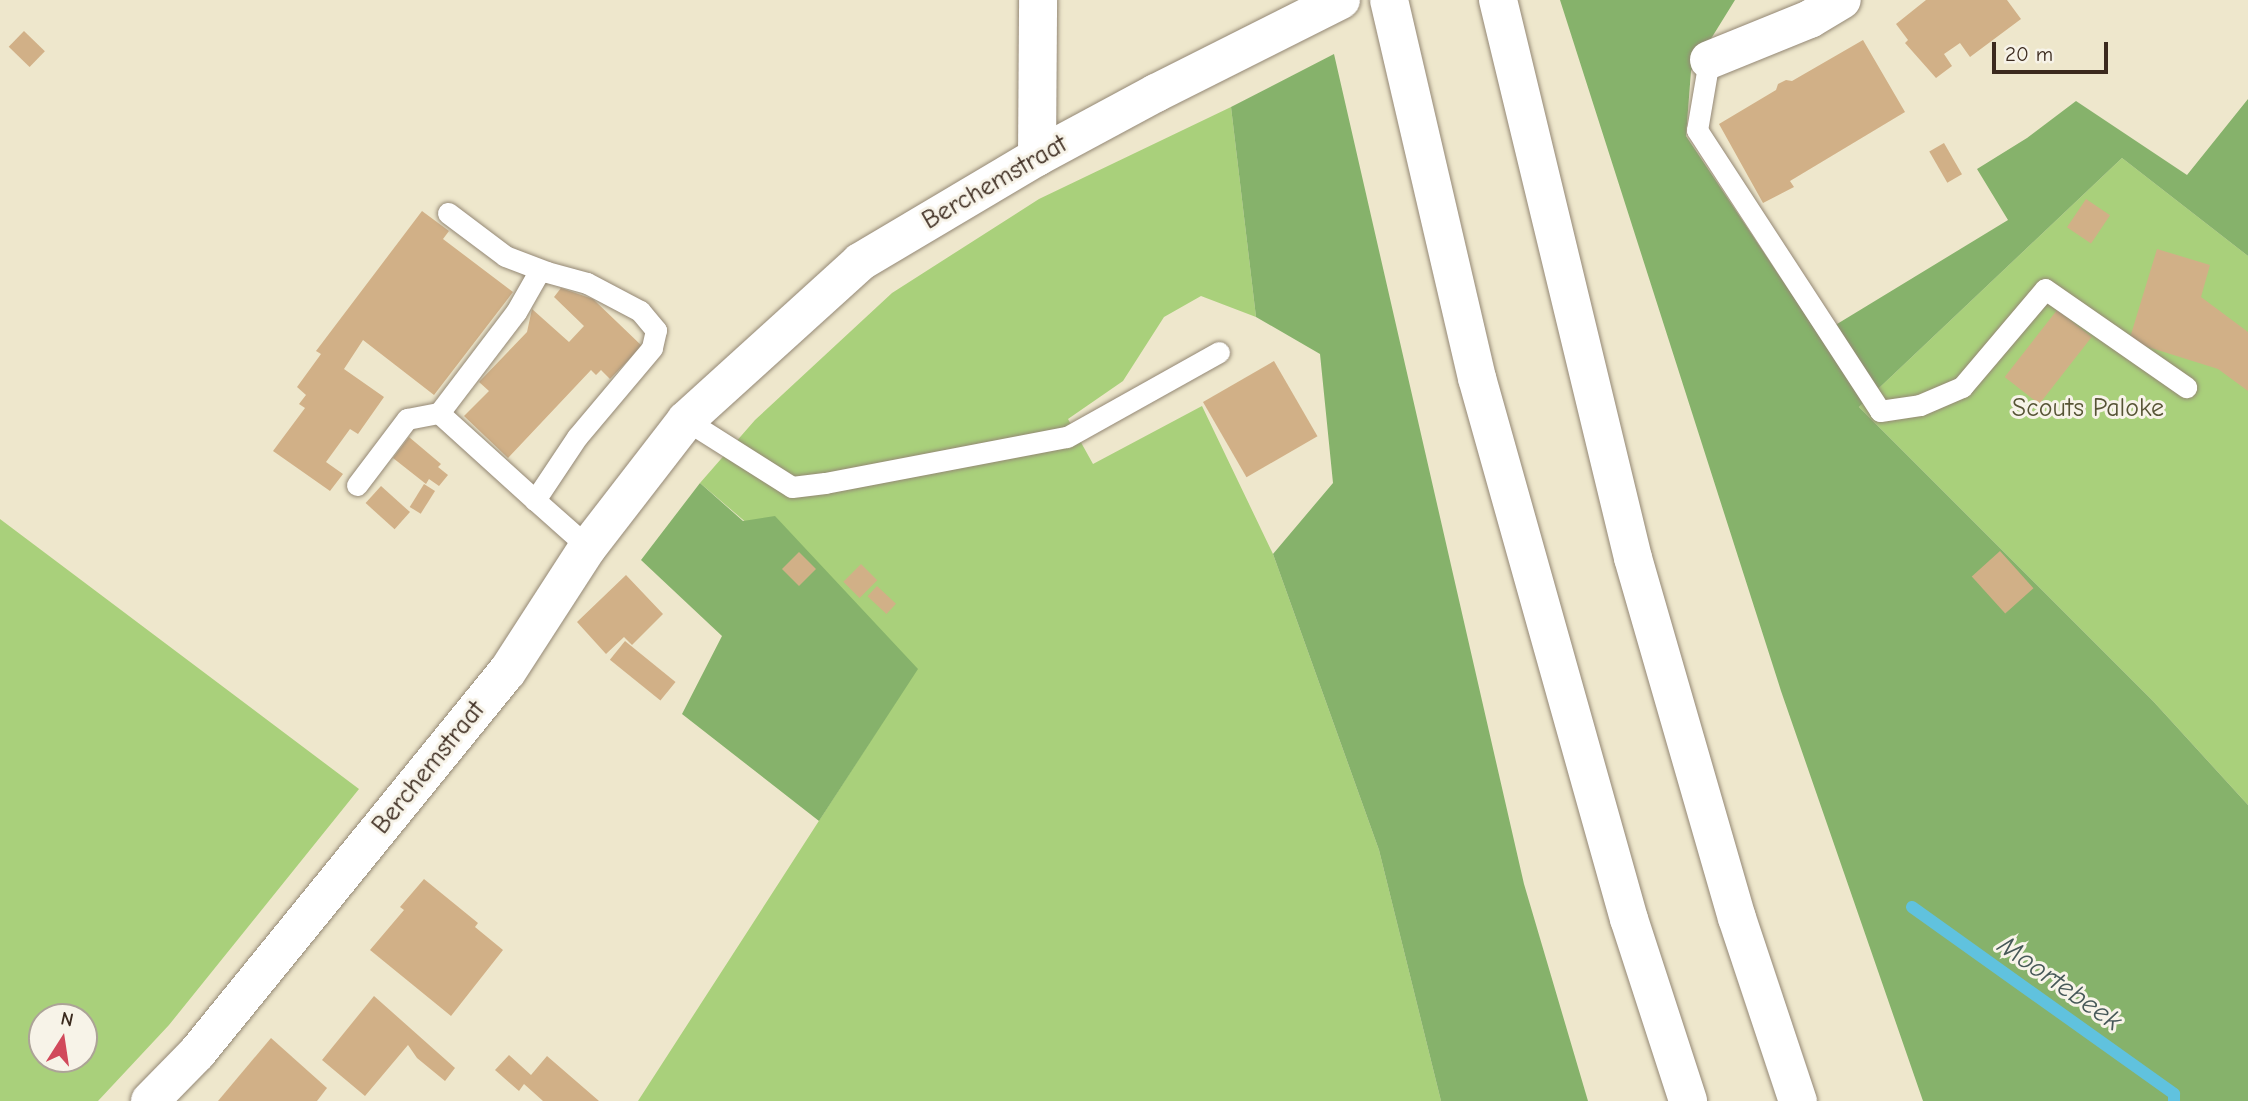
<!DOCTYPE html>
<html>
<head>
<meta charset="utf-8">
<style>
	body { margin:0 }
	#map { position:relative; width:2248px; height:1101px; overflow:hidden; background:#eee7cc; font-family:"Comic Neue",sans-serif }
	div>[style] { position:absolute }
	.green>* { inset:0; background:#a9d07b }
	.forest>* { inset:0; background:#86b26b }
	.stream>* { height:12px; margin:-6px; padding:0 6px; transform-origin:6px; border-radius:6px; background:#60c2de }
	.building>* { inset:0; background:#d1b087; transform-origin:0 0 }
	.roads { filter:drop-shadow(0 0 2px #948875) drop-shadow(0 0 2px #948875) }
	.service>* { height:21px; margin:-10.5px; padding:0 10.5px; transform-origin:10.5px; border-radius:10.5px; background:#fff }
	.minor>* { height:38px; margin:-19px; padding:0 19px; transform-origin:19px; border-radius:19px; background:#fff }
	.tertiary>* { height:38px; margin:-19px; padding:0 19px; transform-origin:19px; border-radius:19px; background:#fff }
	.motorway>* { height:38px; margin:-19px; padding:0 19px; transform-origin:19px; border-radius:19px; background:#fff }
	span { translate:-50% -50%; white-space:nowrap; text-align:center; line-height:1.15; -webkit-text-stroke:6px #f7f3e8; paint-order:stroke }
	.street-label { font-size:26px; color:#3b2a1e }
	.park-label { font-size:26px; color:#565435 }
	.water-label { font-size:28px; color:#465858; font-style:italic }
	.north { position:absolute; left:28px; top:1003px; width:70px; height:70px; box-sizing:border-box; background:#f7f3e8; border:2px solid #aca397; border-radius:50%; rotate:12deg; font-size:19px; font-weight:700; line-height:28px; text-align:center; color:#3b2a1e }
	.north::after { content:''; display:block; margin:auto; width:24px; height:32px; background:#d1495b; clip-path:polygon(50% 0,100% 100%,50% 72%,0 100%) }
	.scale { position:absolute; left:1992px; top:42px; width:116px; height:32px; box-sizing:border-box; border:4px solid #3b2a1e; border-top:0; padding-left:9px; font-size:21px; line-height:24px; white-space:nowrap; color:#3b2a1e; -webkit-text-stroke:5px #f7f3e8; paint-order:stroke }
</style>
</head>
<body>
<div id="map">
	<div class="green">
		<div style="clip-path:polygon(1231px 107px,1256px 317px,1201px 296px,1164px 317px,1123px 381px,1068px 419px,1093px 464px,1202px 406px,1273px 554px,1379px 850px,1441px 1101px,638px 1101px,917px 669px,700px 483px,755px 420px,892px 293px,1039px 199px)"></div>
		<div style="clip-path:polygon(2122px 158px,2248px 256px,2248px 805px,2153px 701px,1859px 407px)"></div>
		<div style="clip-path:polygon(evenodd,0 519px,359px 789px,169px 1025px,98px 1101px,0 1101px,0 519px,42px 1017px,84px 1017px,84px 1059px,42px 1059px,42px 1017px)"></div>
	</div>
	<div class="forest">
		<div style="clip-path:polygon(1560px 0,1735px 0,1691px 71px,1686px 136px,1819px 335px,2008px 220px,1977px 169px,2027px 138px,2076px 101px,2187px 175px,2248px 99px,2248px 256px,2122px 158px,1859px 407px,2153px 701px,2248px 805px,2248px 1101px,1923px 1101px,1781px 691px)"></div>
		<div style="clip-path:polygon(1334px 54px,1524px 884px,1588px 1101px,1441px 1101px,1379px 850px,1273px 554px,1333px 483px,1320px 354px,1256px 317px,1231px 107px)"></div>
		<div style="clip-path:polygon(700px 483px,743px 521px,775px 516px,918px 669px,819px 821px,682px 714px,722px 636px,641px 560px)"></div>
	</div>
	<div class="stream">
		<div style="left:1912px;top:907px;width:322px;rotate:35.5deg"></div>
		<div style="left:2174px;top:1094px;width:7px;rotate:90deg"></div>
	</div>
	<div class="building">
		<div style="clip-path:polygon(1926px 0,2007px 0,2021px 19px,1970px 57px,1960px 43px,1944px 54px,1952px 66px,1936px 78px,1905px 43px,1908px 40px,1896px 24px)"></div>
		<div style="left:24px;top:31px;width:29px;height:22px;rotate:44deg"></div>
		<div style="clip-path:polygon(1863px 40px,1905px 112px,1790px 181px,1794px 187px,1763px 203px,1719px 124px,1776px 90px,1778px 84px,1786px 80px,1792px 81px)"></div>
		<div style="left:1944px;top:143px;width:36px;height:17px;rotate:60deg"></div>
		<div style="left:2086px;top:199px;width:29px;height:34px;rotate:34deg"></div>
		<div style="clip-path:polygon(422px 211px,449px 231px,443px 239px,513px 292px,434px 395px,363px 340px,344px 369px,384px 397px,358px 434px,350px 429px,326px 462px,343px 474px,330px 491px,273px 451px,305px 408px,299px 404px,306px 395px,297px 387px,321px 354px,316px 351px)"></div>
		<div style="clip-path:polygon(2157px 249px,2210px 265px,2201px 297px,2248px 332px,2248px 391px,2218px 369px,2129px 341px)"></div>
		<div style="clip-path:polygon(561px 288px,593px 299px,642px 346px,610px 379px,601px 370px,596px 375px,591px 370px,508px 458px,464px 416px,489px 391px,479px 382px,527px 332px,532px 309px,569px 342px,584px 326px,554px 297px)"></div>
		<div style="left:2057px;top:310px;width:44px;height:85px;rotate:38deg"></div>
		<div style="left:1274px;top:361px;width:87px;height:82px;rotate:60deg"></div>
		<div style="clip-path:polygon(409px 437px,441px 464px,438px 467px,448px 475px,439px 486px,429px 479px,426px 484px,393px 458px)"></div>
		<div style="left:424px;top:484px;width:13px;height:27px;rotate:32deg"></div>
		<div style="left:381px;top:486px;width:39px;height:23px;rotate:42deg"></div>
		<div style="left:2000px;top:551px;width:50px;height:38px;rotate:48deg"></div>
		<div style="left:799px;top:552px;width:24px;height:24px;rotate:45deg"></div>
		<div style="left:861px;top:564px;width:23px;height:25px;rotate:45deg"></div>
		<div style="clip-path:polygon(626px 575px,663px 614px,632px 645px,624px 637px,606px 654px,577px 622px)"></div>
		<div style="left:877px;top:586px;width:26px;height:14px;rotate:43deg"></div>
		<div style="left:625px;top:641px;width:65px;height:24px;rotate:39deg"></div>
		<div style="clip-path:polygon(424px 879px,478px 923px,475px 927px,503px 950px,451px 1016px,370px 950px,404px 910px,400px 907px)"></div>
		<div style="clip-path:polygon(374px 996px,455px 1068px,445px 1081px,417px 1058px,408px 1045px,365px 1096px,322px 1060px)"></div>
		<div style="clip-path:polygon(271px 1038px,327px 1088px,317px 1101px,218px 1101px)"></div>
		<div style="clip-path:polygon(509px 1055px,531px 1075px,547px 1056px,599px 1101px,543px 1101px,524px 1084px,519px 1091px,495px 1070px)"></div>
	</div>
	<div class="roads">
		<div class="service">
			<div style="left:1709px;top:60px;width:71px;rotate:99.7deg"></div>
			<div style="left:1697px;top:130px;width:335px;rotate:56.9deg"></div>
			<div style="left:1880px;top:411px;width:40px;rotate:-8.5deg"></div>
			<div style="left:1920px;top:405px;width:46px;rotate:-23.2deg"></div>
			<div style="left:1962px;top:387px;width:128px;rotate:-49.7deg"></div>
			<div style="left:2045px;top:289px;width:172px;rotate:34.8deg"></div>
			<div style="left:448px;top:213px;width:71px;rotate:37deg"></div>
			<div style="left:505px;top:256px;width:45px;rotate:20.9deg"></div>
			<div style="left:547px;top:272px;width:41px;rotate:15.4deg"></div>
			<div style="left:587px;top:283px;width:60px;rotate:27.8deg"></div>
			<div style="left:640px;top:311px;width:25px;rotate:50deg"></div>
			<div style="left:656px;top:330px;width:18px;rotate:103deg"></div>
			<div style="left:652px;top:348px;width:116px;rotate:130.1deg"></div>
			<div style="left:577px;top:437px;width:76px;rotate:123.7deg"></div>
			<div style="left:535px;top:500px;width:71px;rotate:41.6deg"></div>
			<div style="left:686px;top:420px;width:125px;rotate:32.3deg"></div>
			<div style="left:792px;top:487px;width:33px;rotate:-7deg"></div>
			<div style="left:825px;top:483px;width:246px;rotate:-10.8deg"></div>
			<div style="left:1067px;top:437px;width:174px;rotate:-29.2deg"></div>
			<div style="left:357px;top:485px;width:83px;rotate:-52.9deg"></div>
			<div style="left:407px;top:419px;width:33px;rotate:-11deg"></div>
			<div style="left:535px;top:500px;width:130px;rotate:-137.8deg"></div>
			<div style="left:439px;top:413px;width:127px;rotate:-52.7deg"></div>
			<div style="left:516px;top:312px;width:48px;rotate:-60.3deg"></div>
		</div>
		<div class="minor">
			<div style="left:1709px;top:60px;width:109px;rotate:-22.1deg"></div>
			<div style="left:1810px;top:19px;width:37px;rotate:-31deg"></div>
			<div style="left:1037px;top:157px;width:157px;rotate:-89.6deg"></div>
		</div>
		<div class="tertiary">
			<div style="left:150px;top:1101px;width:67px;rotate:-45.6deg"></div>
			<div style="left:197px;top:1053px;width:491px;rotate:-50.9deg"></div>
			<div style="left:507px;top:672px;width:149px;rotate:-57.1deg"></div>
			<div style="left:588px;top:547px;width:160px;rotate:-52.3deg"></div>
			<div style="left:686px;top:420px;width:235px;rotate:-42.2deg"></div>
			<div style="left:860px;top:262px;width:206px;rotate:-30.7deg"></div>
			<div style="left:1037px;top:157px;width:135px;rotate:-28.3deg"></div>
			<div style="left:1156px;top:93px;width:207px;rotate:-26.7deg"></div>
		</div>
		<div class="motorway">
			<div style="left:1389px;top:0;width:388px;rotate:76.9deg"></div>
			<div style="left:1477px;top:378px;width:562px;rotate:74.31deg"></div>
			<div style="left:1629px;top:919px;width:191px;rotate:72deg"></div>
			<div style="left:1498px;top:0;width:574px;rotate:76.4deg"></div>
			<div style="left:1633px;top:558px;width:375px;rotate:73.9deg"></div>
			<div style="left:1737px;top:918px;width:193px;rotate:71.6deg"></div>
		</div>
	</div>
	<div class="street-label">
		<span style="left:995px;top:183px;rotate:-30deg">Berchemstraat</span>
		<span style="left:429px;top:768px;rotate:-51deg">Berchemstraat</span>
	</div>
	<div class="park-label">
		<span style="left:2088px;top:409px">Scouts Paloke</span>
	</div>
	<div class="water-label">
		<span style="left:2060px;top:983px;rotate:35deg">Moortebeek</span>
	</div>
	<div class="north">N</div>
	<div class="scale">20 m</div>
</div>
</body>
</html>
